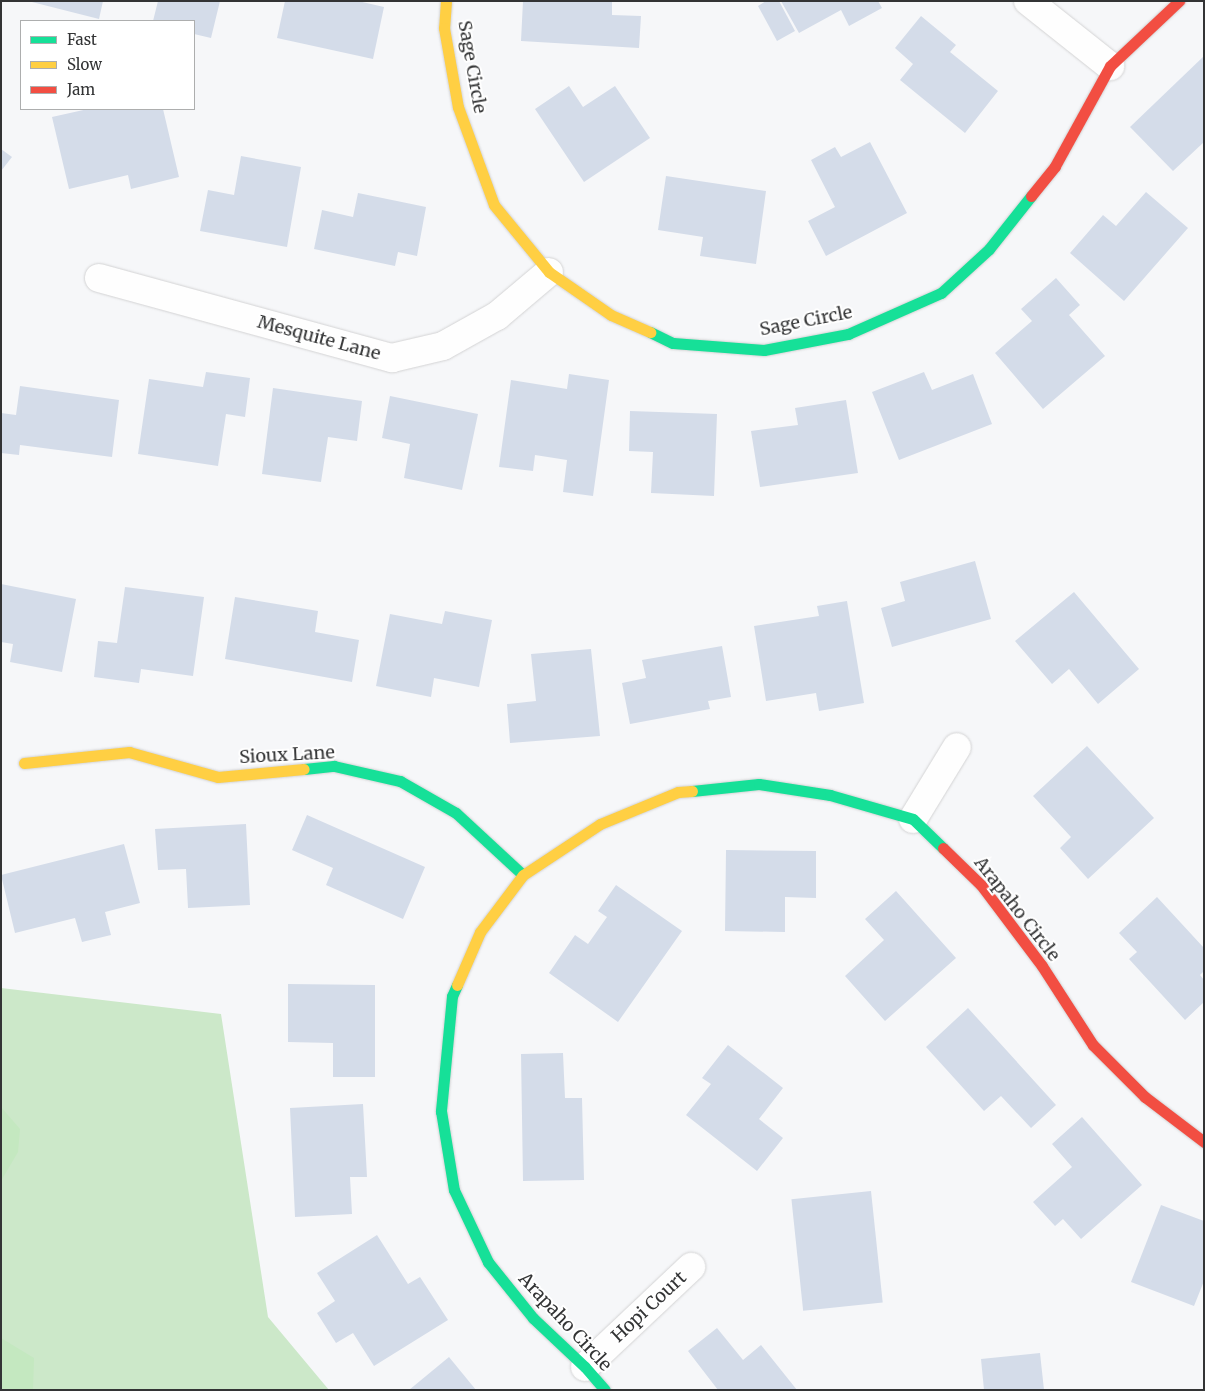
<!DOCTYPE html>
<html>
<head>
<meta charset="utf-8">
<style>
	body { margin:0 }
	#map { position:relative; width:1205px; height:1391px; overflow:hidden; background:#f6f7f9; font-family:Merriweather,serif }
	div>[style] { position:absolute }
	.green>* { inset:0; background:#cce8c9 }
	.forest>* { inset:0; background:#c4e8c0 }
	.building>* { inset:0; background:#d4dce9; transform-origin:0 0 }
	.roads { filter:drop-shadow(0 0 1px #d3d3d4) drop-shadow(0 0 1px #d3d3d4) }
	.street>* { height:28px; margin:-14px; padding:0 14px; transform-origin:14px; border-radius:14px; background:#fefefe }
	.fast>* { height:11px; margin:-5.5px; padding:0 5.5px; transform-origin:5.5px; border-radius:5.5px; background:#16e098 }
	.slow>* { height:11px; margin:-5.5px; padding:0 5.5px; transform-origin:5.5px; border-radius:5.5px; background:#ffcf43 }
	.jam>* { height:11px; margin:-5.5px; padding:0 5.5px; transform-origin:5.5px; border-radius:5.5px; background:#f24e42 }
	span { translate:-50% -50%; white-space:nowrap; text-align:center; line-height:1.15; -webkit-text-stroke:4px #fff; paint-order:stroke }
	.street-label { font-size:18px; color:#333435 }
	.frame { position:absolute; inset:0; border:2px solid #333435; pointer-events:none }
	.legend { position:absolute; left:20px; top:20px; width:175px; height:90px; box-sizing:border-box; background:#fff; border:1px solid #adaeae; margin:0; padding:6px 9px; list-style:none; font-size:15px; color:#333435 }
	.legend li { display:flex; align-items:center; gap:10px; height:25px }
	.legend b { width:25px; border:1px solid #adaeae }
</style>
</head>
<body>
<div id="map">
	<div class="green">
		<div style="clip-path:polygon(1px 988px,221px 1014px,268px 1317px,329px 1390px,1px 1390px)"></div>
	</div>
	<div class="forest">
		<div style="clip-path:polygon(1px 1107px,20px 1129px,18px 1152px,1px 1181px)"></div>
		<div style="clip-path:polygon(1px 1338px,34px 1358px,33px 1390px,1px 1390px)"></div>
	</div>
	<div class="building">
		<div style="clip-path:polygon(28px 1px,103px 1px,99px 19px)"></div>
		<div style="clip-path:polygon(158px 1px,220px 1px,211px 38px,194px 34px,194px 21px,153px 21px)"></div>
		<div style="clip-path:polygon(285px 1px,358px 1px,384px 7px,373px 59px,277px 38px)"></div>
		<div style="clip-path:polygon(523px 1px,612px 1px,612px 15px,641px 16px,639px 48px,521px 41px)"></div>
		<div style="clip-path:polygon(766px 1px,779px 1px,795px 31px,777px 41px,758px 6px)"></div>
		<div style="clip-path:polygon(781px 1px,878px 1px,882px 8px,849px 26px,841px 10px,799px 33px)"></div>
		<div style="clip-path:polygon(921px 16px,956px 45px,950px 52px,998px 91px,965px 133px,900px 80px,913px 64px,895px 48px)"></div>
		<div style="clip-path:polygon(1204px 56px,1204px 142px,1173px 171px,1130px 127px)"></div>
		<div style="clip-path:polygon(569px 86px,583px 107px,615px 86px,650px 138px,584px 182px,535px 109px)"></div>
		<div style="clip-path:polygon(88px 109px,163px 109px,179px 177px,131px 189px,128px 175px,69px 189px,52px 117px)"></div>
		<div style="clip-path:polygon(870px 142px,907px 213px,826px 256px,808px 221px,835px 207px,811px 160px,835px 147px,841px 157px)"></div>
		<div style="clip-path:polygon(1px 149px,12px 157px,1px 171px)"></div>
		<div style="clip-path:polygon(241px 156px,301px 167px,287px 247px,200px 231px,208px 190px,234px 195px)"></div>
		<div style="clip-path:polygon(666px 176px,766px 191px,756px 264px,700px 256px,703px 237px,658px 230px)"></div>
		<div style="clip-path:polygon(1146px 192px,1188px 228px,1124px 301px,1070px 253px,1103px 215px,1116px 226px)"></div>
		<div style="clip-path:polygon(358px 193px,426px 207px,417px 256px,398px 252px,395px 266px,314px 249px,322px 210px,353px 217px)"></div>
		<div style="clip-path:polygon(1056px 278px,1080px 305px,1069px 315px,1105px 356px,1043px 409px,995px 353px,1032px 321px,1021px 309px)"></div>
		<div style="clip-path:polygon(206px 372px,250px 378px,245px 417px,226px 414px,218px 466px,138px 454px,149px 379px,203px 387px)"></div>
		<div style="clip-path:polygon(924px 372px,932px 390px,973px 374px,992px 424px,899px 460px,872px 392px)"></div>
		<div style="clip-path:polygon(569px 374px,609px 380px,593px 496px,563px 492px,567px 460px,535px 455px,533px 471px,499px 467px,511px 380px,567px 389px)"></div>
		<div style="clip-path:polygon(20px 386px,119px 400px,112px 457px,20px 445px,19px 455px,1px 453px,1px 413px,16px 415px)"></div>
		<div style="clip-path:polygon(273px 388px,362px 401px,357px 441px,328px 437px,321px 482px,262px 474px)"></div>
		<div style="clip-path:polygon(390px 396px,478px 414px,462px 490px,404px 478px,410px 444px,382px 438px)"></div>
		<div style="clip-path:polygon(846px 400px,858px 473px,760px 487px,751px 431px,798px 425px,795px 408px)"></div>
		<div style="clip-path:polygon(630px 411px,717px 414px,714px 496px,651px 493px,653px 452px,629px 451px)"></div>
		<div style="clip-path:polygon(975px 561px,991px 619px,892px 647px,881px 608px,905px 601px,900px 582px)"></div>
		<div style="clip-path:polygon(1px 584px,76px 599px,62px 672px,10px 662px,13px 644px,1px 642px)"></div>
		<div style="clip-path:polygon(125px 587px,204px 597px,193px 676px,141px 669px,139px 683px,94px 677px,98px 641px,117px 643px)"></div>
		<div style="clip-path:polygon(1074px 592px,1139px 669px,1098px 704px,1069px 669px,1052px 684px,1015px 641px)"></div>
		<div style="clip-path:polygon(235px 597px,318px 611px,315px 632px,359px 640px,352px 682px,225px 659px)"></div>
		<div style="clip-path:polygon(847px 601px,864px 703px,819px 711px,816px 693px,766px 701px,754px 626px,819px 616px,817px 606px)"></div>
		<div style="clip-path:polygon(445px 611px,492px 620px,479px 687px,434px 678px,431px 697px,376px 686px,390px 614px,442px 624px)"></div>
		<div style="clip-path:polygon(722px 646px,731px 697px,708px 701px,710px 709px,630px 724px,622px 683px,646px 678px,642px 660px)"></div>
		<div style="clip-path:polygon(591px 649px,600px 736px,510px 743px,507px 704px,536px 701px,531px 654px)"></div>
		<div style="clip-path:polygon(1087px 746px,1154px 818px,1088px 879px,1060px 848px,1071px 837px,1033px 796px)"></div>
		<div style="clip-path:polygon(307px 815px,425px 867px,403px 919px,326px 885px,333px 868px,292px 850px)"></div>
		<div style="clip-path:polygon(246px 824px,250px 905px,188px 908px,186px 869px,158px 870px,155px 829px)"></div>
		<div style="clip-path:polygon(124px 844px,140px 903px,105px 912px,111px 935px,82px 942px,75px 918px,15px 933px,1px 875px)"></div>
		<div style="clip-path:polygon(726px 850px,816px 851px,816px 898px,785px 897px,785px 932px,725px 931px)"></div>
		<div style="clip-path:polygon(616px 885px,682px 931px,618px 1022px,549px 973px,575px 935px,588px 944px,607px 917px,598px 911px)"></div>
		<div style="clip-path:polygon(896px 891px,956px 958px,885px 1021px,845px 976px,884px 940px,865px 919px)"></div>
		<div style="clip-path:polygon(1157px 897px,1204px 948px,1204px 971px,1200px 975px,1204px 980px,1204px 1002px,1185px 1020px,1129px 959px,1137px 952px,1119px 933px)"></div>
		<div style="clip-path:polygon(288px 984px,375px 985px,375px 1077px,333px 1077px,333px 1043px,288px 1042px)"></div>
		<div style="clip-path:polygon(968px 1008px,1056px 1105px,1031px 1128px,1001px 1096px,984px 1111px,926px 1047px)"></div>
		<div style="clip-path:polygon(728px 1045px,783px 1088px,759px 1119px,783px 1138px,757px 1171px,686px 1115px,711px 1084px,702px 1078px)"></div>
		<div style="clip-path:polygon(563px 1053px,565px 1098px,582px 1098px,584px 1180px,523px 1181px,521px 1054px)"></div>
		<div style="clip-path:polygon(363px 1104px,367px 1177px,350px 1177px,352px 1214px,295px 1217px,290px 1108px)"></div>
		<div style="clip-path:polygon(1082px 1117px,1142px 1185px,1081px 1239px,1063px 1219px,1055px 1226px,1033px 1202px,1072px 1167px,1052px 1144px)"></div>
		<div style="left:871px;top:1191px;width:112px;height:80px;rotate:84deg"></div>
		<div style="clip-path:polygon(1161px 1205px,1204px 1221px,1204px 1281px,1194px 1306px,1131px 1282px)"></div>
		<div style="clip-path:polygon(377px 1235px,408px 1284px,420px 1277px,448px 1320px,374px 1366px,353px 1333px,336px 1343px,317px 1313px,335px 1301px,317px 1273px)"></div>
		<div style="clip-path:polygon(717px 1328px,743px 1360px,761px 1345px,797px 1390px,718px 1390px,688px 1351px)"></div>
		<div style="clip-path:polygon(1040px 1353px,1044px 1390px,984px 1390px,981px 1359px)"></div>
		<div style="clip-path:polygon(449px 1357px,476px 1390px,409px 1390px)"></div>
	</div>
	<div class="roads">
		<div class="street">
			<div style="left:1028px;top:1px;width:105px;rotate:38.4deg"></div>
			<div style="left:99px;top:278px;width:304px;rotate:15.3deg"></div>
			<div style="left:392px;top:358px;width:52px;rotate:-13.2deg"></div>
			<div style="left:443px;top:346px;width:62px;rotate:-29.1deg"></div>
			<div style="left:497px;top:316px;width:68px;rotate:-40.2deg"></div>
			<div style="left:913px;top:819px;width:84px;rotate:-58.6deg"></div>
			<div style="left:585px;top:1367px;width:146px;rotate:-43.3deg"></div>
		</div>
		<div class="fast">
			<div style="left:650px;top:332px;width:25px;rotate:26deg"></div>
			<div style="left:673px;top:343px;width:91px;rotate:4.4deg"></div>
			<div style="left:764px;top:350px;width:86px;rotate:-10.8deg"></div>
			<div style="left:848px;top:334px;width:102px;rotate:-23.8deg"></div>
			<div style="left:941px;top:293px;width:65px;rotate:-42.5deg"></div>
			<div style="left:989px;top:249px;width:68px;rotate:-51.6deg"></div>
			<div style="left:304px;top:769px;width:30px;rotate:-6deg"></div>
			<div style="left:334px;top:766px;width:68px;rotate:12.8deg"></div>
			<div style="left:400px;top:781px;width:64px;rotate:29.7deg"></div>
			<div style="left:456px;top:813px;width:91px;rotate:42.8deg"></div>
			<div style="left:692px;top:791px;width:67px;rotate:-6deg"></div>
			<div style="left:759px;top:784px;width:72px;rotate:8.8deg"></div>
			<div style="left:830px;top:795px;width:86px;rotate:16.1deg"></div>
			<div style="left:913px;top:819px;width:42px;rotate:44deg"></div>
			<div style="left:457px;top:985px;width:12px;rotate:114deg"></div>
			<div style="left:452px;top:996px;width:116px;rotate:95.5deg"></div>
			<div style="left:441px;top:1111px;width:80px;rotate:80.7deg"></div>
			<div style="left:454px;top:1190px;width:80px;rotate:64.7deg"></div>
			<div style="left:488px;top:1262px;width:72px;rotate:51.2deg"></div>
			<div style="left:533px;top:1318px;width:71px;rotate:43.3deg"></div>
			<div style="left:585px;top:1367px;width:30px;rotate:49deg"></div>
		</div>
		<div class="slow">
			<div style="left:446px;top:1px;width:27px;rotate:94deg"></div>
			<div style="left:444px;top:28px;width:80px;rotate:80deg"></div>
			<div style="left:458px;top:107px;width:104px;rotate:69.8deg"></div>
			<div style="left:494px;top:205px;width:87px;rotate:50.6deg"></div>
			<div style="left:549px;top:272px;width:75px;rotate:34.7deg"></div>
			<div style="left:611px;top:315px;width:43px;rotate:23.6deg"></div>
			<div style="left:24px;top:763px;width:106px;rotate:-6deg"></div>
			<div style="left:129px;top:752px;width:92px;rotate:15.7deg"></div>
			<div style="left:218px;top:777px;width:86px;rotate:-5.3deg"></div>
			<div style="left:457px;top:985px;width:58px;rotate:-66.5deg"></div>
			<div style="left:480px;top:932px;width:71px;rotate:-53deg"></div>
			<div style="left:523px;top:875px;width:92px;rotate:-33.5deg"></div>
			<div style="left:600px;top:824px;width:84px;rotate:-22.3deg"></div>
			<div style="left:678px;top:792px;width:14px;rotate:-4deg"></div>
		</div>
		<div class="jam">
			<div style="left:1031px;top:196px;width:38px;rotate:-51deg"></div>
			<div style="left:1055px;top:166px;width:114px;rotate:-61.2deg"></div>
			<div style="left:1110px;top:66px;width:95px;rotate:-43.3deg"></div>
			<div style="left:943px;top:848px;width:53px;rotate:44.2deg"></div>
			<div style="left:981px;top:885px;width:101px;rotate:53deg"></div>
			<div style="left:1042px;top:966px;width:94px;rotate:57.2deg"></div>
			<div style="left:1093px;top:1045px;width:74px;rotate:45deg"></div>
			<div style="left:1145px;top:1097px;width:74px;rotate:37.3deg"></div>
		</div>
	</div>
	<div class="street-label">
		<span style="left:472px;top:67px;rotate:80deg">Sage Circle</span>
		<span style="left:806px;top:321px;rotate:-11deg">Sage Circle</span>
		<span style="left:319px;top:338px;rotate:15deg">Mesquite Lane</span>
		<span style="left:287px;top:755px;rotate:-3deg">Sioux Lane</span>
		<span style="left:1017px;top:909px;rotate:52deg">Arapaho Circle</span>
		<span style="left:649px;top:1307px;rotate:-43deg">Hopi Court</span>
		<span style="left:565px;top:1322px;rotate:47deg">Arapaho Circle</span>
	</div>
	<div class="frame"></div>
	<ul class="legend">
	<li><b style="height:6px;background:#16e098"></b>Fast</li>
	<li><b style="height:6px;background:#ffcf43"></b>Slow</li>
	<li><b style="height:6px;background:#f24e42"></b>Jam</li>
	</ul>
</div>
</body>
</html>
